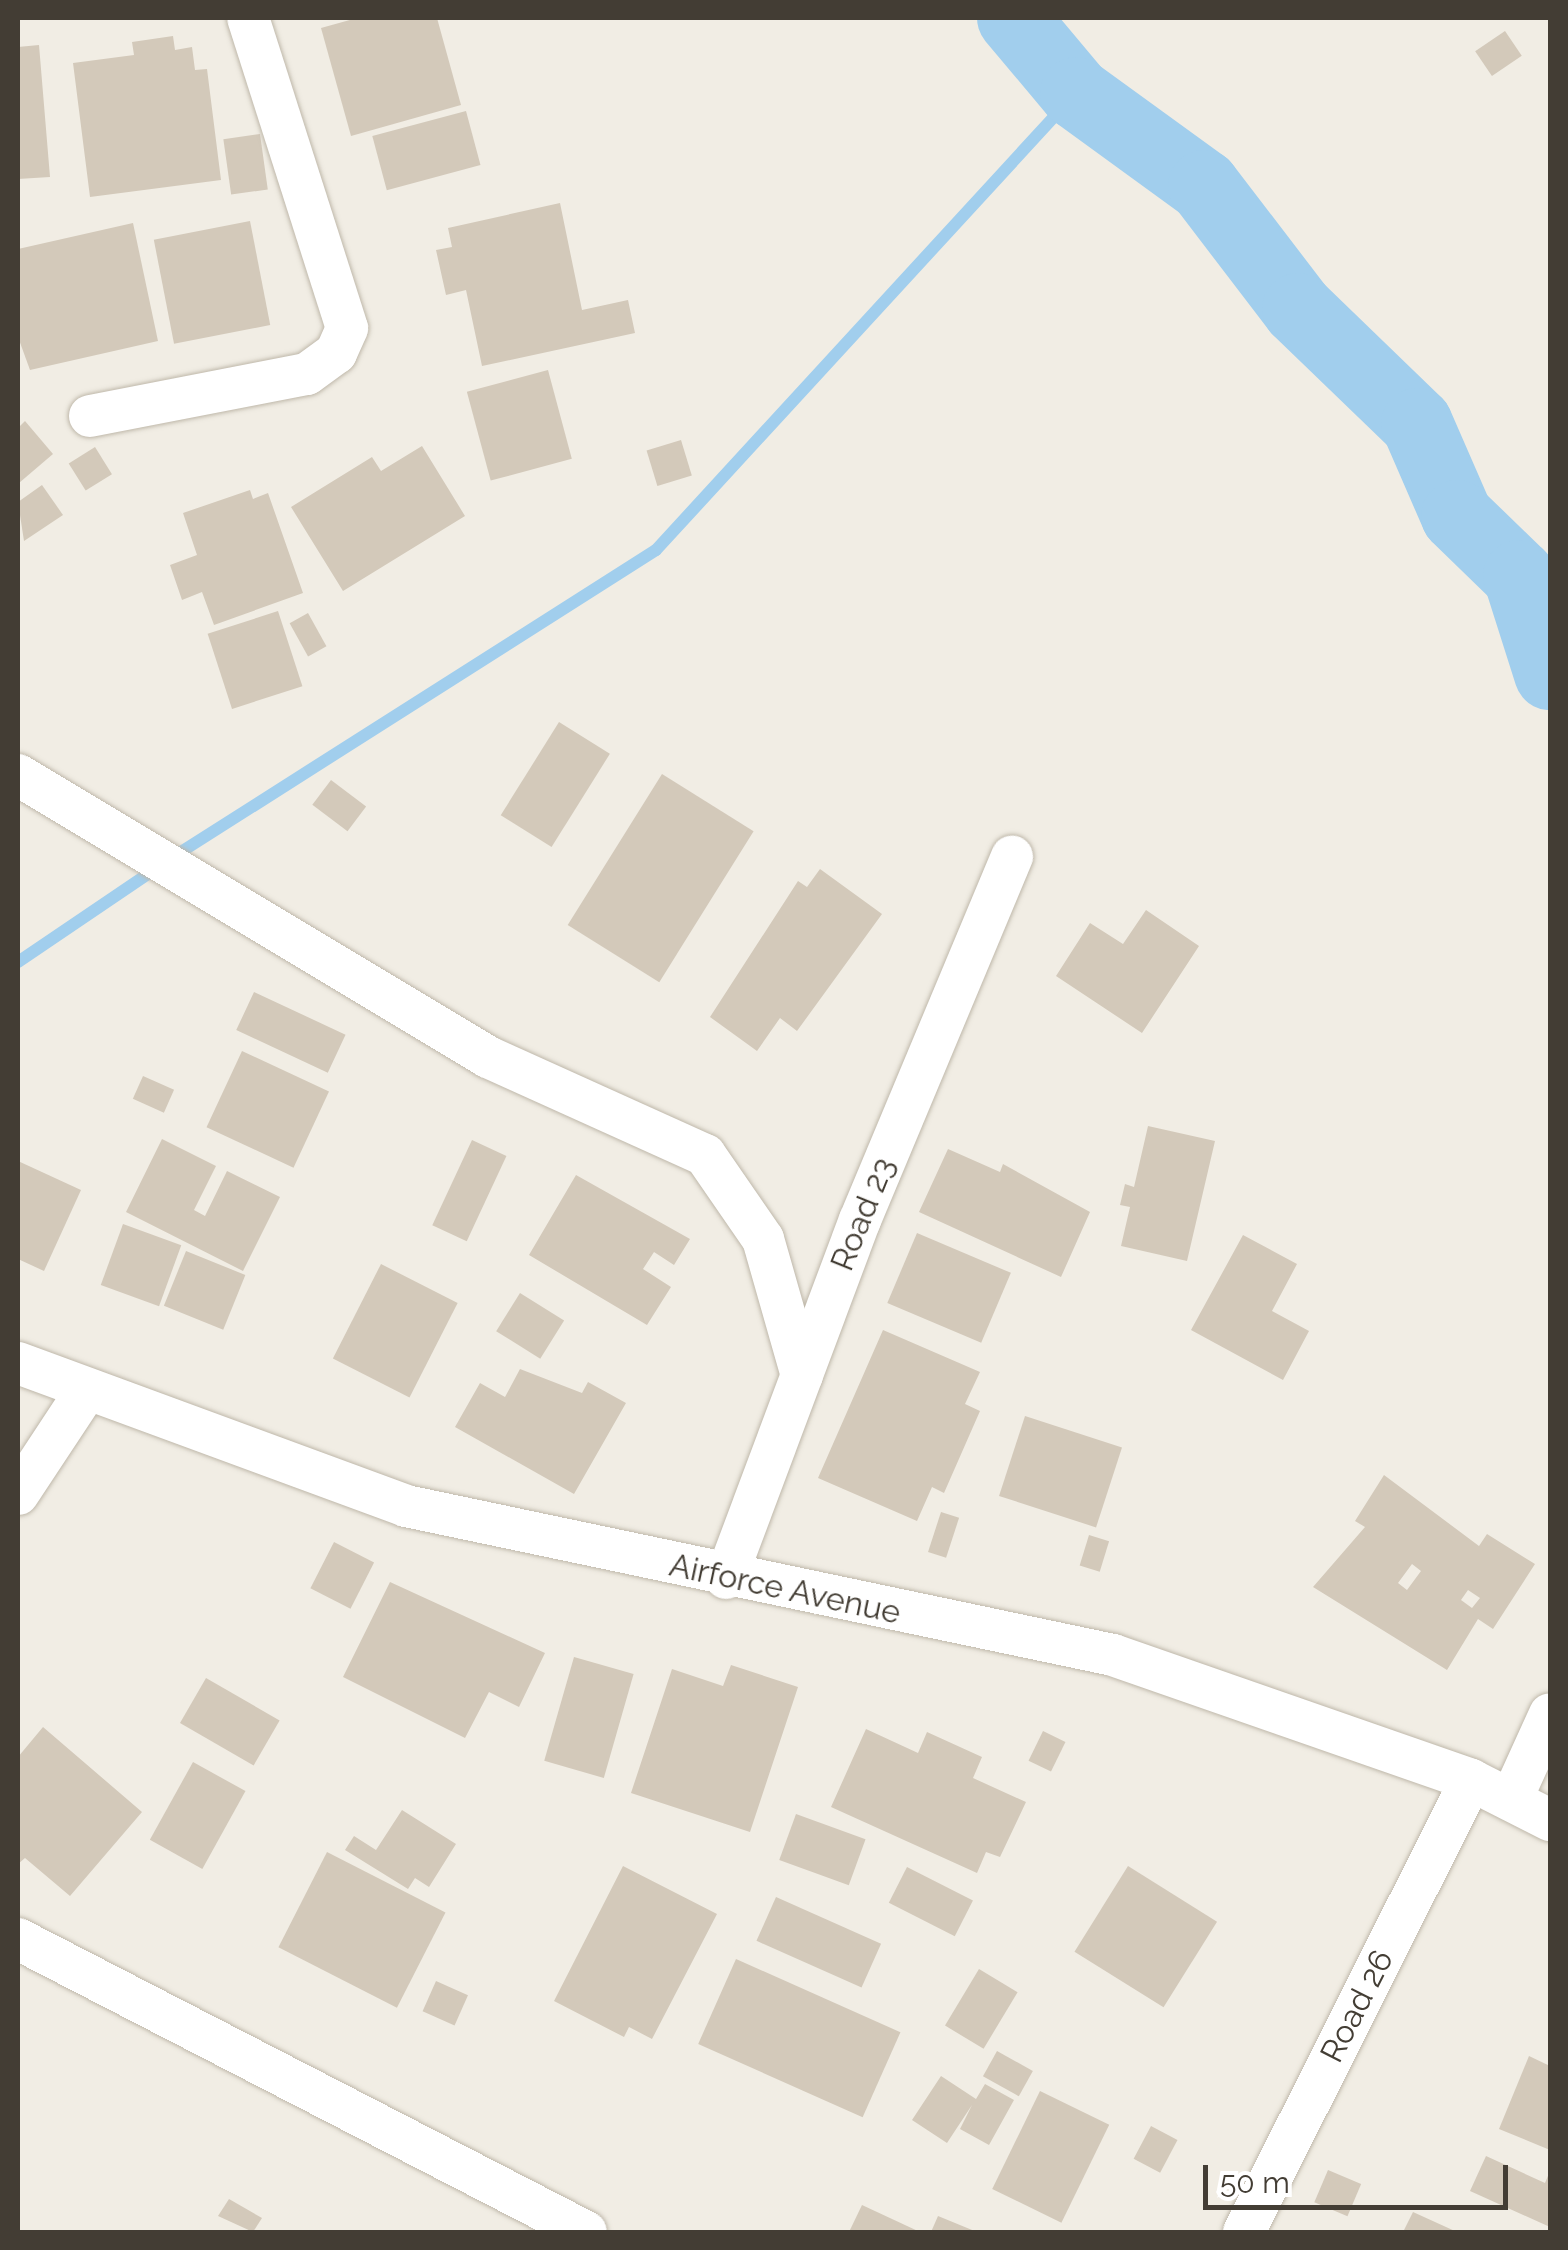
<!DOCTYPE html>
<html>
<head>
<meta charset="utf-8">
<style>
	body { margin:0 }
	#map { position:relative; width:1568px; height:2250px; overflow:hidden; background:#f1ede4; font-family:Raleway,sans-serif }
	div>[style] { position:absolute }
	.stream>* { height:12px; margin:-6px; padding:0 6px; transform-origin:6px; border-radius:6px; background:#a1ceed }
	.river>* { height:72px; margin:-36px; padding:0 36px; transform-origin:36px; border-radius:36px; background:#a1ceed }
	.building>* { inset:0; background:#d3c9ba; transform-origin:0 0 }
	.roads { filter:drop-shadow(0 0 2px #bfb8aa) drop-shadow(0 0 2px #bfb8aa) }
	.street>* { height:42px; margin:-21px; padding:0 21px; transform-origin:21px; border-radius:21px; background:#fff }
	span { translate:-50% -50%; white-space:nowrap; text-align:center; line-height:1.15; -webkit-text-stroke:8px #fff; paint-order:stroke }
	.street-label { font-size:32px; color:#433d34 }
	.frame { position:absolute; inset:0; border:20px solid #433d34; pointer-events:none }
	.scale { position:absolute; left:1203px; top:2165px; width:305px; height:45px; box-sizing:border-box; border:5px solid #433d34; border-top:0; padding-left:12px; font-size:30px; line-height:35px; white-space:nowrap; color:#433d34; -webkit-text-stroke:8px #fff; paint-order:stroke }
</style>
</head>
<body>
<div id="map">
	<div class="stream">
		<div style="left:173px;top:857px;width:572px;rotate:-32.44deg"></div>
		<div style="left:656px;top:550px;width:621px;rotate:-47.42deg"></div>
		<div style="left:18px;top:962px;width:168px;rotate:-34.1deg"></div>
	</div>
	<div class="river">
		<div style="left:1013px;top:18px;width:98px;rotate:50deg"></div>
		<div style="left:1076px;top:93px;width:158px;rotate:36deg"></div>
		<div style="left:1204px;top:186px;width:155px;rotate:52.6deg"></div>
		<div style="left:1298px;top:309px;width:165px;rotate:44deg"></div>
		<div style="left:1417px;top:424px;width:100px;rotate:66.5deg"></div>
		<div style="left:1457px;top:516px;width:86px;rotate:44.1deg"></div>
		<div style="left:1519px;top:576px;width:103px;rotate:72.4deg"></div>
	</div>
	<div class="building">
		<div style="clip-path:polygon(357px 18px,437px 18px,461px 105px,351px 136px,321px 28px)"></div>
		<div style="left:1505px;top:31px;width:30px;height:36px;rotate:56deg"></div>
		<div style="clip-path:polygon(173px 36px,175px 50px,192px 47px,195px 70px,207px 69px,221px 180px,90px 197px,73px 63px,134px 55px,132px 42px)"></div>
		<div style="clip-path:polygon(39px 45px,50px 177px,18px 179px,18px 47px)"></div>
		<div style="left:466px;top:111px;width:56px;height:97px;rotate:75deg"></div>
		<div style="left:260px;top:134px;width:56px;height:37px;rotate:82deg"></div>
		<div style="clip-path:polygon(560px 203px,582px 310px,628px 300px,635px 333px,482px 366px,466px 290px,446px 295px,436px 250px,452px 247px,448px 228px)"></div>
		<div style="left:250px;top:221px;width:106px;height:98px;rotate:79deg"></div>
		<div style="clip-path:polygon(133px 223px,158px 341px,30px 370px,18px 337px,18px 249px)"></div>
		<div style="left:548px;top:370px;width:92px;height:84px;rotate:75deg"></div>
		<div style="clip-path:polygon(25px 421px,53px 454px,19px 483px,18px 428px)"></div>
		<div style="left:681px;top:440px;width:37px;height:36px;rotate:73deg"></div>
		<div style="clip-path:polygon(422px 446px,465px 516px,343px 591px,291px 507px,372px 457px,381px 471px)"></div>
		<div style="left:95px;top:447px;width:32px;height:31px;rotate:58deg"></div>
		<div style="clip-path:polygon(42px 485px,63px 515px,24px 541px,18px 502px)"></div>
		<div style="clip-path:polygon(250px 490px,253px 499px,268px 493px,303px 593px,214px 625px,202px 592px,182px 600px,170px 565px,197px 555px,183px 513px)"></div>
		<div style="left:278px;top:611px;width:79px;height:74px;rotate:72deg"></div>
		<div style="left:308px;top:613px;width:38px;height:21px;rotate:61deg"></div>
		<div style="left:559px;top:722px;width:60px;height:110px;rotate:32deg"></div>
		<div style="left:662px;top:774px;width:108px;height:178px;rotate:32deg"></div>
		<div style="left:331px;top:780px;width:44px;height:31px;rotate:37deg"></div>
		<div style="clip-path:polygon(820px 869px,882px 914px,797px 1031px,780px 1018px,757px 1051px,710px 1017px,798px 881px,807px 887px)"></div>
		<div style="clip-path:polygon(1146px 910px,1199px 946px,1142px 1033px,1056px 976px,1090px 923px,1123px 944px)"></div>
		<div style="left:254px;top:992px;width:101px;height:42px;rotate:25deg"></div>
		<div style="left:242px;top:1051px;width:96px;height:84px;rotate:25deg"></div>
		<div style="left:143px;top:1076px;width:34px;height:25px;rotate:24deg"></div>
		<div style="clip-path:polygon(1148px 1126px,1215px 1141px,1187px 1261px,1121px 1246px,1130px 1207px,1120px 1205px,1125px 1184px,1134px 1187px)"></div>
		<div style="clip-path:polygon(162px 1139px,216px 1166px,194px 1210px,205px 1216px,227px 1171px,280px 1197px,243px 1271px,126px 1212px)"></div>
		<div style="left:472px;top:1140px;width:38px;height:94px;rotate:25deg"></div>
		<div style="clip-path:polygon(948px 1149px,1000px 1172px,1003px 1164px,1090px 1212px,1061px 1277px,919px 1212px)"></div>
		<div style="clip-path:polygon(18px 1161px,81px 1190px,44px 1271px,18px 1259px)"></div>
		<div style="clip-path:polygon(576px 1175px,690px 1239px,674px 1265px,654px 1252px,643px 1269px,671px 1287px,647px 1325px,529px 1255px)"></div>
		<div style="left:123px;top:1224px;width:62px;height:65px;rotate:20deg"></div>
		<div style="left:917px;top:1233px;width:102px;height:76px;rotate:23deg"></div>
		<div style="clip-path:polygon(1243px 1235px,1297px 1264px,1272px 1311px,1309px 1331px,1283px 1380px,1191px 1330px)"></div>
		<div style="left:186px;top:1251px;width:64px;height:59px;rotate:22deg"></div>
		<div style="left:381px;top:1264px;width:86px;height:106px;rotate:27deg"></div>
		<div style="left:520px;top:1293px;width:52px;height:45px;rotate:32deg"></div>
		<div style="clip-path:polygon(883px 1330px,980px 1372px,965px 1404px,980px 1411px,944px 1493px,932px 1487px,917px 1521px,818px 1478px)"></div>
		<div style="clip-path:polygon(520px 1369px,582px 1393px,588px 1382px,626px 1403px,574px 1494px,455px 1427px,480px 1383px,505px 1397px)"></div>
		<div style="left:1025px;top:1416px;width:102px;height:84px;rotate:18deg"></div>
		<div style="clip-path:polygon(evenodd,1384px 1475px,1479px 1546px,1487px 1534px,1535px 1564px,1493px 1629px,1478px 1619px,1447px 1670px,1313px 1587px,1365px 1527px,1355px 1521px,1384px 1475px,1412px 1564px,1421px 1571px,1407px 1590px,1398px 1583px,1412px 1564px,1384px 1475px,1468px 1590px,1480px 1598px,1472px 1608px,1461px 1600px,1468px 1590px)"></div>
		<div style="left:941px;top:1512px;width:19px;height:42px;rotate:18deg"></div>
		<div style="left:1089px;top:1535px;width:21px;height:32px;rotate:17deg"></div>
		<div style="left:334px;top:1542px;width:45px;height:52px;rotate:27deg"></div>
		<div style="clip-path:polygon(390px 1582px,545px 1653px,519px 1707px,489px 1692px,465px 1738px,343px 1677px)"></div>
		<div style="left:574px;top:1657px;width:62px;height:108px;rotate:16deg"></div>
		<div style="clip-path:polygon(731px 1665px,798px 1687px,750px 1832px,631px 1793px,672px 1669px,723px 1686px)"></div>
		<div style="left:206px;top:1678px;width:85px;height:52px;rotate:30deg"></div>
		<div style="clip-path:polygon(43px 1727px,142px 1812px,70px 1896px,25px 1858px,18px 1864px,18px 1757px)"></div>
		<div style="clip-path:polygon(866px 1729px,918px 1753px,927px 1732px,982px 1757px,973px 1778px,1026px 1802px,1000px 1857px,986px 1852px,977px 1873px,831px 1807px)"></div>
		<div style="left:1043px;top:1731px;width:25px;height:33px;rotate:26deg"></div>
		<div style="left:193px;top:1762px;width:60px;height:89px;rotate:29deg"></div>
		<div style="clip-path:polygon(402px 1810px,456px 1844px,429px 1887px,415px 1878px,408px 1889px,345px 1850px,354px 1836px,376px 1850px)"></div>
		<div style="left:796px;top:1814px;width:74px;height:49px;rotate:20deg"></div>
		<div style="left:327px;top:1852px;width:133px;height:107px;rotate:27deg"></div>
		<div style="clip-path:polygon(623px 1866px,717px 1914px,652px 2039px,629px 2027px,624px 2037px,554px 2001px)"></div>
		<div style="left:1128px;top:1866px;width:105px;height:101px;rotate:32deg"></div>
		<div style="left:907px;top:1867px;width:74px;height:40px;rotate:27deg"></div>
		<div style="left:776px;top:1897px;width:115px;height:48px;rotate:24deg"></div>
		<div style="left:736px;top:1959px;width:180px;height:93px;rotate:24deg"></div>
		<div style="left:979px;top:1969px;width:45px;height:66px;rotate:31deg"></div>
		<div style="left:436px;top:1981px;width:35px;height:33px;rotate:24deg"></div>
		<div style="left:997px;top:2051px;width:41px;height:29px;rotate:29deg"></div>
		<div style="clip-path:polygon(1529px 2056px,1550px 2066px,1550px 2150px,1499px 2129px)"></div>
		<div style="clip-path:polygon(941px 2076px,976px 2099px,985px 2084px,1014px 2100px,989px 2145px,960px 2129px,972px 2105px,947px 2143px,912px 2120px)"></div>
		<div style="left:1040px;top:2091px;width:77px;height:109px;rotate:26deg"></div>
		<div style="left:1151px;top:2126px;width:30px;height:37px;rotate:28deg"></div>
		<div style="clip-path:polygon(1486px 2156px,1545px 2183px,1550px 2171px,1550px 2227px,1470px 2191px)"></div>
		<div style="left:1328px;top:2170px;width:36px;height:35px;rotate:23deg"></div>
		<div style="clip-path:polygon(229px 2199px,262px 2218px,253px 2232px,218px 2216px)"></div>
		<div style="clip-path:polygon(862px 2205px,920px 2232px,849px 2232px)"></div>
		<div style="clip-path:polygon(1413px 2212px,1457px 2232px,1403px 2232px)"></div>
		<div style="clip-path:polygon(938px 2216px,977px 2232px,931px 2232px)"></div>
	</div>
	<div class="roads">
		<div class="street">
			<div style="left:90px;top:416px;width:221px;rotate:-11deg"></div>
			<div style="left:307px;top:374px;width:36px;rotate:-36deg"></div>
			<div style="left:336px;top:353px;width:27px;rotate:-66deg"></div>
			<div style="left:347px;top:328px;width:325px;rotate:-107.7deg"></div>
			<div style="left:18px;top:775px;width:548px;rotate:30.96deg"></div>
			<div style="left:488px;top:1057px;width:238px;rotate:24.3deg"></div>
			<div style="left:705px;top:1155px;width:102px;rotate:55.4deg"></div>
			<div style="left:763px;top:1239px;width:142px;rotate:74.1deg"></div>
			<div style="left:18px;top:1363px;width:414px;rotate:20.2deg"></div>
			<div style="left:406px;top:1506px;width:723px;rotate:11.9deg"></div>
			<div style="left:1113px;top:1655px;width:379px;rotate:19.2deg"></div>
			<div style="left:1471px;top:1780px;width:89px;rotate:26.9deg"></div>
			<div style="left:18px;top:1494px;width:120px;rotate:-56.6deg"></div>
			<div style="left:726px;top:1578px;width:382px;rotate:-69.5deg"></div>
			<div style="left:860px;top:1220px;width:394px;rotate:-67.3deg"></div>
			<div style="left:1511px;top:1800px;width:94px;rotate:-65.6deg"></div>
			<div style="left:18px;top:1939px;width:639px;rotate:27.29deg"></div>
			<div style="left:1244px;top:2232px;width:506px;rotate:-63.33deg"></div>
		</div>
	</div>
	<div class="street-label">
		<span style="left:863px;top:1214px;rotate:-68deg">Road 23</span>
		<span style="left:785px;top:1589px;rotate:12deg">Airforce Avenue</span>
		<span style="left:1357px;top:2006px;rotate:-63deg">Road 26</span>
	</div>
	<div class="frame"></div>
	<div class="scale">50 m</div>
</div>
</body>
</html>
